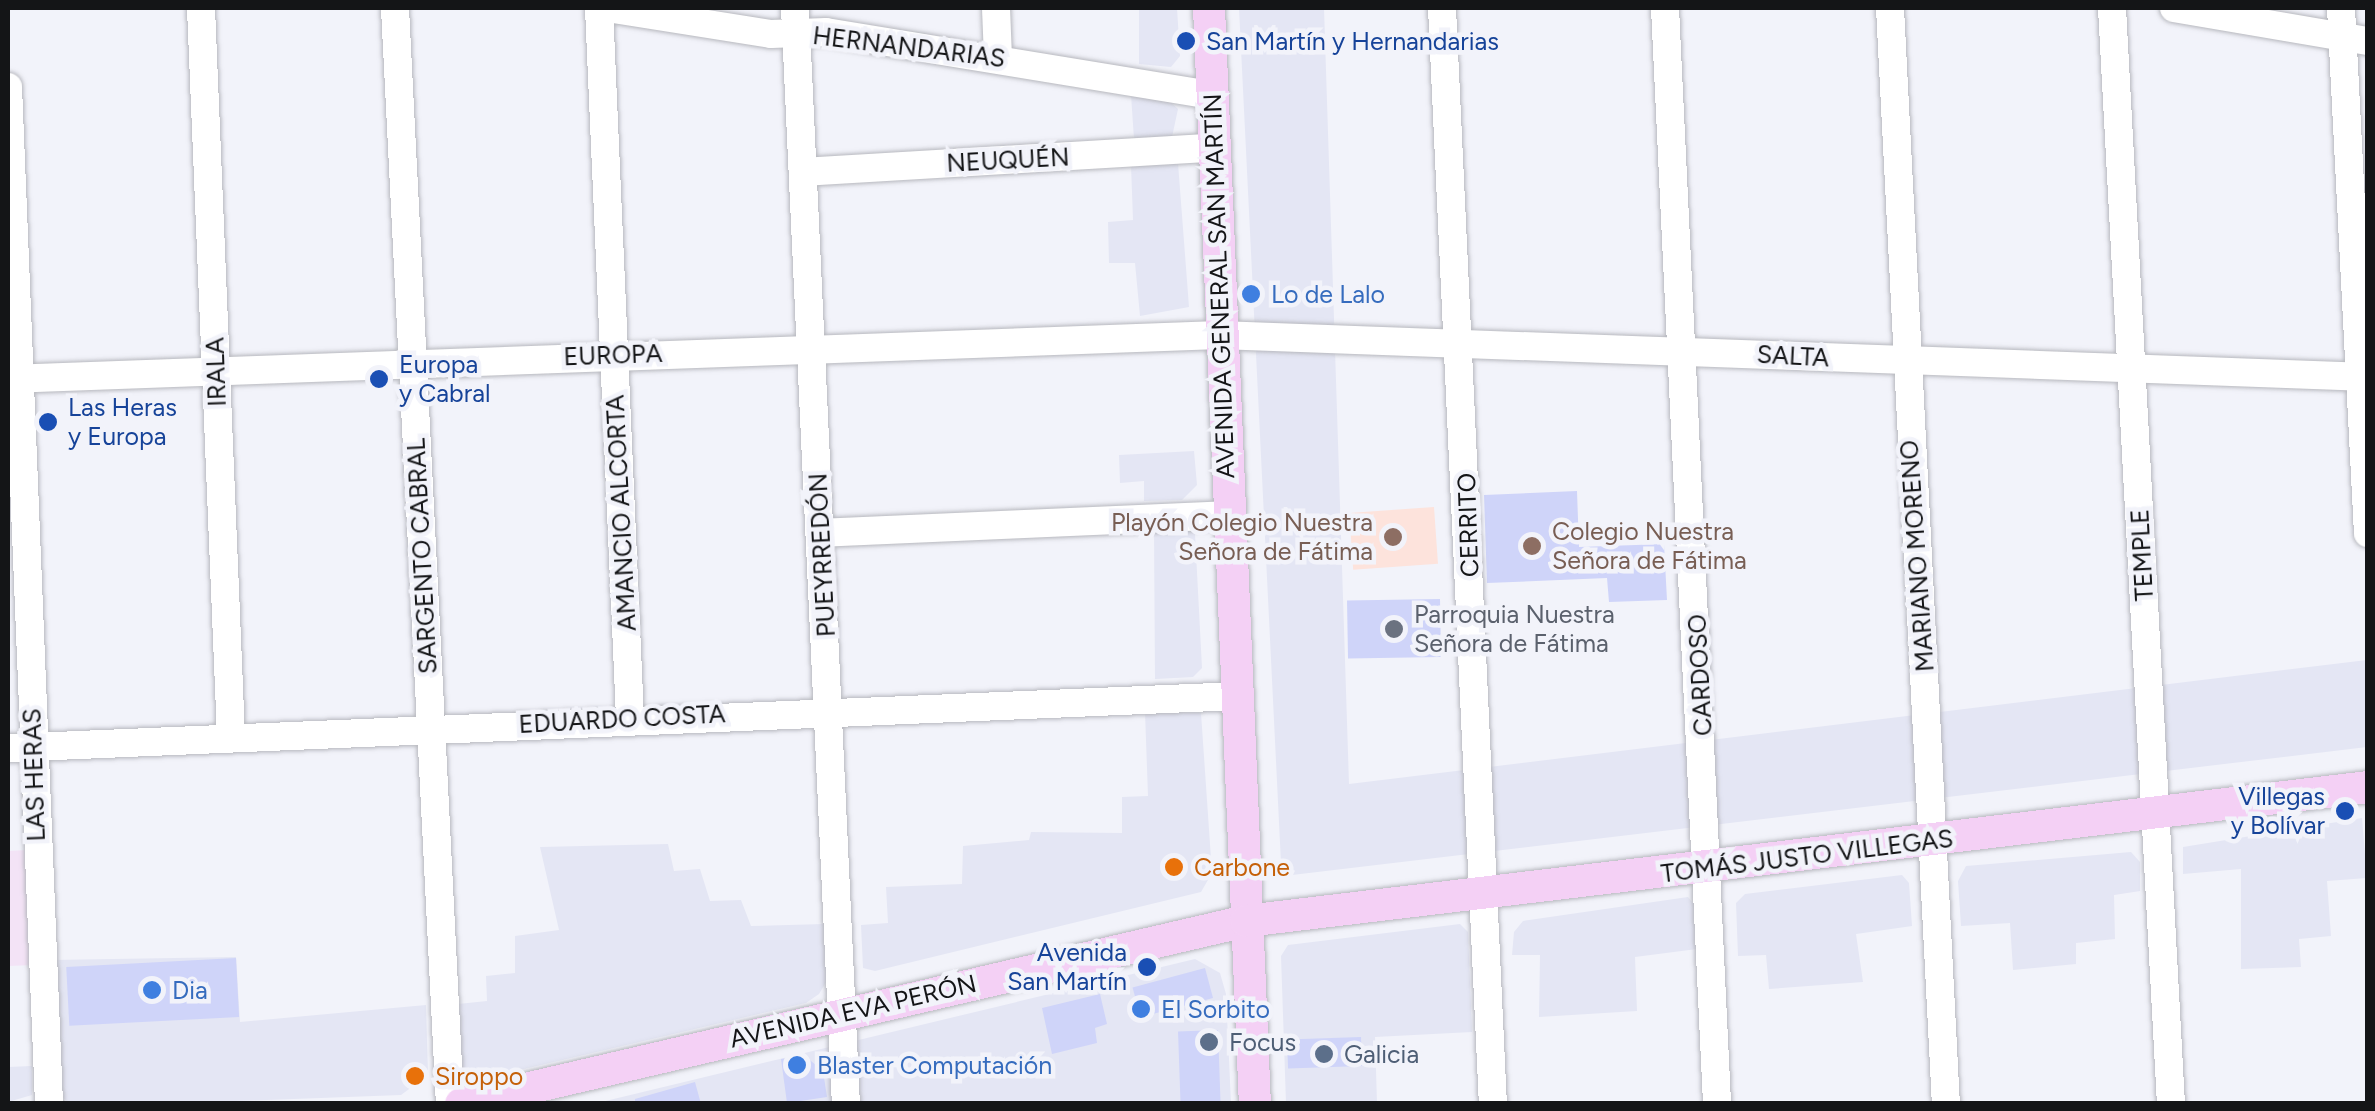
<!DOCTYPE html>
<html>
<head>
<meta charset="utf-8">
<style>
	body { margin:0 }
	#map { position:relative; width:2375px; height:1111px; overflow:hidden; background:#f2f3fa; font-family:Figtree,sans-serif }
	div>[style] { position:absolute }
	.built>* { inset:0; background:#e4e6f4 }
	.industrial>* { inset:0; background:#f3e3f6 }
	.education>* { inset:0; background:#fde3dc; transform-origin:0 0 }
	.building>* { inset:0; background:#cfd4f9; transform-origin:0 0 }
	.roads { filter:drop-shadow(0 0 2px #b7b8be) drop-shadow(0 0 2px #b7b8be) }
	.minor>* { height:28px; margin:-14px; padding:0 14px; transform-origin:14px; border-radius:14px; background:#fff }
	.major>* { height:32px; margin:-16px; padding:0 16px; transform-origin:16px; border-radius:16px; background:#f4d0f5 }
	.dots>* { width:28px; height:28px; translate:-50% -50%; box-sizing:border-box; border:5px solid #f2f3fa; border-radius:50% }
	span { translate:-50% -50%; white-space:nowrap; text-align:center; line-height:1.15; -webkit-text-stroke:9px #f2f3fa; paint-order:stroke }
	.transit-label { font-size:25px; color:#164399 }
	.left { translate:0 -50%; text-align:left }
	.right { translate:-100% -50%; text-align:right }
	.street-label { font-size:25px; color:#141517 }
	.shop-label { font-size:25px; color:#366cbe }
	.education-label { font-size:25px; color:#785e54 }
	.worship-label { font-size:25px; color:#5b616d }
	.food-label { font-size:25px; color:#c56008 }
	.service-label { font-size:25px; color:#4e5e75 }
	.frame { position:absolute; inset:0; border:10px solid #141517; pointer-events:none }
</style>
</head>
<body>
<div id="map">
	<div class="built">
		<div style="clip-path:polygon(1139px 8px,1177px 8px,1180px 56px,1171px 67px,1139px 64px)"></div>
		<div style="clip-path:polygon(1239px 8px,1324px 8px,1349px 784px,2367px 660px,2367px 747px,1292px 875px,1281px 863px)"></div>
		<div style="clip-path:polygon(1131px 95px,1166px 98px,1178px 109px,1172px 137px,1134px 139px)"></div>
		<div style="clip-path:polygon(1178px 163px,1189px 307px,1140px 316px,1135px 263px,1109px 263px,1108px 222px,1133px 220px,1131px 165px)"></div>
		<div style="clip-path:polygon(1194px 451px,1197px 485px,1182px 500px,1144px 501px,1144px 481px,1120px 483px,1119px 455px)"></div>
		<div style="clip-path:polygon(1189px 529px,1195px 534px,1202px 668px,1193px 677px,1155px 679px,1154px 532px)"></div>
		<div style="clip-path:polygon(1145px 712px,1201px 713px,1212px 873px,1201px 892px,875px 971px,863px 968px,861px 925px,888px 923px,886px 887px,962px 884px,963px 846px,1029px 840px,1031px 832px,1122px 833px,1122px 797px,1148px 796px)"></div>
		<div style="clip-path:polygon(2362px 818px,2367px 878px,2327px 881px,2331px 936px,2299px 939px,2301px 967px,2241px 969px,2241px 869px,2183px 874px,2183px 847px)"></div>
		<div style="clip-path:polygon(668px 844px,674px 871px,700px 869px,710px 901px,741px 900px,751px 926px,824px 924px,828px 979px,819px 994px,806px 1003px,473px 1081px,462px 1076px,458px 1004px,487px 1001px,486px 976px,515px 973px,515px 936px,559px 930px,540px 847px)"></div>
		<div style="clip-path:polygon(2131px 852px,2140px 862px,2140px 891px,2114px 895px,2115px 939px,2076px 943px,2076px 964px,2013px 970px,2010px 923px,1961px 926px,1958px 881px,1966px 866px)"></div>
		<div style="clip-path:polygon(1902px 875px,1909px 883px,1912px 926px,1856px 934px,1863px 982px,1769px 989px,1766px 955px,1738px 956px,1736px 903px,1745px 894px)"></div>
		<div style="clip-path:polygon(1688px 897px,1696px 907px,1697px 949px,1635px 957px,1637px 1011px,1539px 1017px,1540px 955px,1512px 955px,1514px 932px,1523px 921px)"></div>
		<div style="clip-path:polygon(1460px 924px,1468px 932px,1472px 1032px,1375px 1037px,1377px 1103px,1286px 1103px,1281px 956px,1288px 945px)"></div>
		<div style="clip-path:polygon(236px 957px,240px 1022px,426px 1005px,428px 1075px,401px 1095px,183px 1103px,69px 1103px,60px 1095px,51px 960px)"></div>
		<div style="clip-path:polygon(1195px 959px,1220px 973px,1226px 994px,1231px 1103px,593px 1104px)"></div>
		<div style="clip-path:polygon(32px 1066px,32px 1095px,8px 1102px,8px 1067px)"></div>
	</div>
	<div class="industrial">
		<div style="clip-path:polygon(28px 850px,34px 965px,8px 966px,8px 851px)"></div>
	</div>
	<div class="education">
		<div style="left:1434px;top:507px;width:57px;height:85px;rotate:86deg"></div>
	</div>
	<div class="building">
		<div style="clip-path:polygon(1577px 491px,1579px 547px,1664px 544px,1667px 600px,1609px 602px,1607px 578px,1487px 583px,1484px 495px)"></div>
		<div style="left:1440px;top:599px;width:58px;height:93px;rotate:89deg"></div>
		<div style="left:236px;top:958px;width:59px;height:170px;rotate:87deg"></div>
		<div style="left:1205px;top:968px;width:31px;height:75px;rotate:75deg"></div>
		<div style="clip-path:polygon(1100px 994px,1107px 1024px,1095px 1028px,1097px 1043px,1052px 1054px,1042px 1008px)"></div>
		<div style="left:1218px;top:1030px;width:74px;height:40px;rotate:88deg"></div>
		<div style="left:1361px;top:1037px;width:29px;height:74px;rotate:88deg"></div>
		<div style="clip-path:polygon(805px 1056px,823px 1071px,827px 1097px,787px 1103px,781px 1059px)"></div>
		<div style="clip-path:polygon(695px 1082px,701px 1104px,635px 1104px,635px 1099px)"></div>
	</div>
	<div class="roads">
		<div class="minor">
			<div style="left:201px;top:8px;width:730px;rotate:87.64deg"></div>
			<div style="left:395px;top:8px;width:1097px;rotate:87.13deg"></div>
			<div style="left:599px;top:8px;width:711px;rotate:87.5deg"></div>
			<div style="left:607px;top:8px;width:166px;rotate:9deg"></div>
			<div style="left:771px;top:34px;width:55px;rotate:-2.1deg"></div>
			<div style="left:826px;top:32px;width:390px;rotate:9.3deg"></div>
			<div style="left:795px;top:8px;width:1097px;rotate:87.34deg"></div>
			<div style="left:996px;top:8px;width:50px;rotate:87.7deg"></div>
			<div style="left:1442px;top:8px;width:1097px;rotate:87.34deg"></div>
			<div style="left:1665px;top:8px;width:1097px;rotate:87.28deg"></div>
			<div style="left:1890px;top:8px;width:1097px;rotate:87.08deg"></div>
			<div style="left:2112px;top:8px;width:1098px;rotate:86.92deg"></div>
			<div style="left:2174px;top:8px;width:197px;rotate:9.7deg"></div>
			<div style="left:2341px;top:8px;width:526px;rotate:87.06deg"></div>
			<div style="left:8px;top:87px;width:1018px;rotate:87.69deg"></div>
			<div style="left:803px;top:172px;width:411px;rotate:-3.4deg"></div>
			<div style="left:8px;top:379px;width:1212px;rotate:-2.08deg"></div>
			<div style="left:1219px;top:335px;width:1150px;rotate:2.09deg"></div>
			<div style="left:820px;top:533px;width:409px;rotate:-2.5deg"></div>
			<div style="left:8px;top:748px;width:1230px;rotate:-2.42deg"></div>
		</div>
		<div class="major">
			<div style="left:1209px;top:8px;width:1097px;rotate:87.6deg"></div>
			<div style="left:461px;top:1104px;width:806px;rotate:-13.12deg"></div>
			<div style="left:1246px;top:921px;width:1130px;rotate:-6.81deg"></div>
		</div>
	</div>
	<div class="dots">
		<div style="left:1186px;top:41px;background:#1a4fb4"></div>
		<div style="left:1251px;top:294px;background:#3f7fe0"></div>
		<div style="left:379px;top:379px;background:#1a4fb4"></div>
		<div style="left:48px;top:422px;background:#1a4fb4"></div>
		<div style="left:1393px;top:537px;background:#8d6e63"></div>
		<div style="left:1532px;top:546px;background:#8d6e63"></div>
		<div style="left:1394px;top:629px;background:#6b7280"></div>
		<div style="left:2345px;top:811px;background:#1a4fb4"></div>
		<div style="left:1174px;top:867px;background:#e8710a"></div>
		<div style="left:1147px;top:967px;background:#1a4fb4"></div>
		<div style="left:152px;top:990px;background:#3f7fe0"></div>
		<div style="left:1141px;top:1009px;background:#3f7fe0"></div>
		<div style="left:1209px;top:1042px;background:#5c6f8a"></div>
		<div style="left:1324px;top:1054px;background:#5c6f8a"></div>
		<div style="left:797px;top:1065px;background:#3f7fe0"></div>
		<div style="left:415px;top:1076px;background:#e8710a"></div>
	</div>
	<div class="transit-label">
		<span class="left" style="left:1206px;top:41px">San Martín y Hernandarias</span>
		<span class="left" style="left:399px;top:379px">Europa<br>y Cabral</span>
		<span class="left" style="left:68px;top:422px">Las Heras<br>y Europa</span>
		<span class="right" style="left:2325px;top:811px">Villegas<br>y Bolívar</span>
		<span class="right" style="left:1127px;top:967px">Avenida<br>San Martín</span>
	</div>
	<div class="street-label">
		<span style="left:909px;top:47px;rotate:7deg">HERNANDARIAS</span>
		<span style="left:1008px;top:160px;rotate:-3deg">NEUQUÉN</span>
		<span style="left:1219px;top:286px;rotate:-92deg">AVENIDA GENERAL SAN MARTÍN</span>
		<span style="left:613px;top:355px;rotate:-2deg">EUROPA</span>
		<span style="left:1793px;top:356px;rotate:3deg">SALTA</span>
		<span style="left:216px;top:372px;rotate:-92deg">IRALA</span>
		<span style="left:621px;top:513px;rotate:-93deg">AMANCIO ALCORTA</span>
		<span style="left:1468px;top:525px;rotate:-92deg">CERRITO</span>
		<span style="left:822px;top:555px;rotate:-93deg">PUEYRREDÓN</span>
		<span style="left:2142px;top:555px;rotate:-93deg">TEMPLE</span>
		<span style="left:422px;top:556px;rotate:-93deg">SARGENTO CABRAL</span>
		<span style="left:1917px;top:556px;rotate:-94deg">MARIANO MORENO</span>
		<span style="left:1700px;top:675px;rotate:-93deg">CARDOSO</span>
		<span style="left:622px;top:719px;rotate:-3deg">EDUARDO COSTA</span>
		<span style="left:34px;top:775px;rotate:-92deg">LAS HERAS</span>
		<span style="left:1807px;top:856px;rotate:-7deg">TOMÁS JUSTO VILLEGAS</span>
		<span style="left:853px;top:1011px;rotate:-13deg">AVENIDA EVA PERÓN</span>
	</div>
	<div class="shop-label">
		<span class="left" style="left:1271px;top:294px">Lo de Lalo</span>
		<span class="left" style="left:172px;top:990px">Dia</span>
		<span class="left" style="left:1161px;top:1009px">El Sorbito</span>
		<span class="left" style="left:817px;top:1065px">Blaster Computación</span>
	</div>
	<div class="education-label">
		<span class="right" style="left:1373px;top:537px">Playón Colegio Nuestra<br>Señora de Fátima</span>
		<span class="left" style="left:1552px;top:546px">Colegio Nuestra<br>Señora de Fátima</span>
	</div>
	<div class="worship-label">
		<span class="left" style="left:1414px;top:629px">Parroquia Nuestra<br>Señora de Fátima</span>
	</div>
	<div class="food-label">
		<span class="left" style="left:1194px;top:867px">Carbone</span>
		<span class="left" style="left:435px;top:1076px">Siroppo</span>
	</div>
	<div class="service-label">
		<span class="left" style="left:1229px;top:1042px">Focus</span>
		<span class="left" style="left:1344px;top:1054px">Galicia</span>
	</div>
	<div class="frame"></div>
</div>
</body>
</html>
